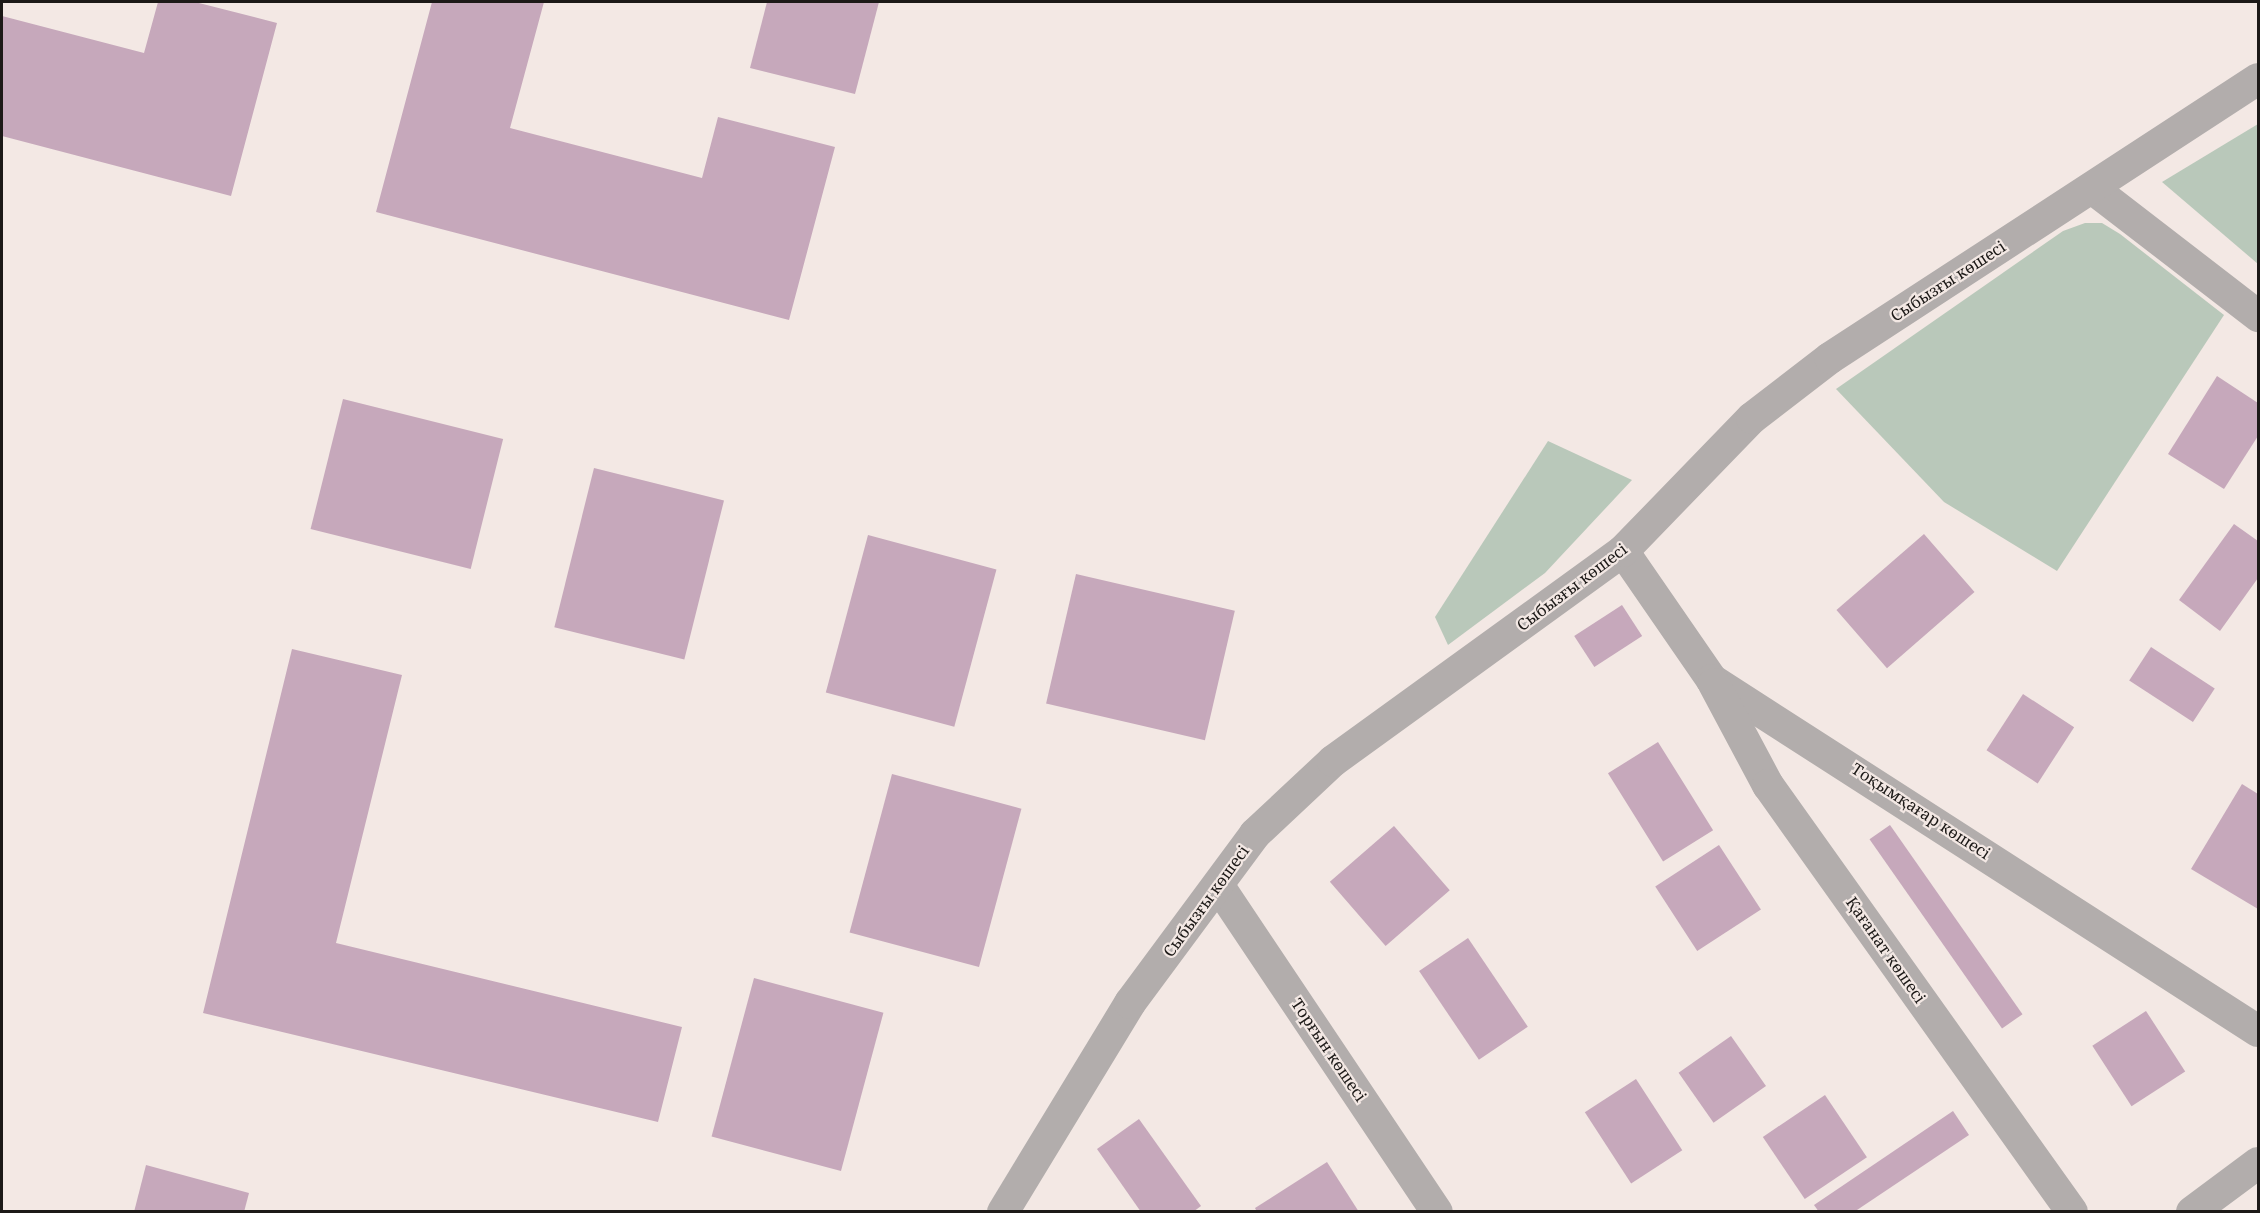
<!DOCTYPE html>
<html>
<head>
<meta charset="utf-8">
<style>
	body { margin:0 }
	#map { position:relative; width:2260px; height:1213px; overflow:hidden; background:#f3e8e4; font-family:"Noto Serif",serif }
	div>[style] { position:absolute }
	.green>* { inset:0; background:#b9c8ba }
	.building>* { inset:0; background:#c6a8bb; transform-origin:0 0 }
	.street>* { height:32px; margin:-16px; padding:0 16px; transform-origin:16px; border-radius:16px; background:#b2adac }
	span { translate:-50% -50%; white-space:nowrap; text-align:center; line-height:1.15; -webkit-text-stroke:4.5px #f3e8e4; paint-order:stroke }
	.street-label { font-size:16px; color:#1c1917 }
	.frame { position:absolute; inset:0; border:3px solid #1c1917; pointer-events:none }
</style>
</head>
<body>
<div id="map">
	<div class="green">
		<div style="clip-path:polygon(2258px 124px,2258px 264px,2162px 182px)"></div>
		<div style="clip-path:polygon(2085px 223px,2102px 223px,2120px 234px,2224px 315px,2057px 571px,1944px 502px,1836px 389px,2063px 231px)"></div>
		<div style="clip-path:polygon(1548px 441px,1632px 480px,1545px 573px,1448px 645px,1435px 617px)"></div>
	</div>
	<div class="building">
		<div style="clip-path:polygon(158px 2px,195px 2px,277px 23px,231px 196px,2px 136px,2px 16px,144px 53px)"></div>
		<div style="clip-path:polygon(432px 2px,544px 2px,510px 128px,702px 178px,718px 117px,835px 147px,789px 320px,376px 212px)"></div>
		<div style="clip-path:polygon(767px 2px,879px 2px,855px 94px,750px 68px)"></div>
		<div style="clip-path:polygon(2217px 376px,2258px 403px,2258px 436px,2224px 489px,2168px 454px)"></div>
		<div style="left:343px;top:399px;width:165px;height:134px;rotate:14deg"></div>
		<div style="left:594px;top:468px;width:134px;height:164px;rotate:14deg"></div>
		<div style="clip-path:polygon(2234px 524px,2258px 541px,2258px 578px,2220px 631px,2179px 600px)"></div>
		<div style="left:1924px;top:534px;width:77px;height:116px;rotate:49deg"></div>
		<div style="left:868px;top:535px;width:133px;height:163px;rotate:15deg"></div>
		<div style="left:1076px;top:574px;width:163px;height:133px;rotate:13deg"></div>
		<div style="left:1622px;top:605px;width:37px;height:57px;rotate:57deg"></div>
		<div style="left:2151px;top:647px;width:76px;height:40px;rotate:33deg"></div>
		<div style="clip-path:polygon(292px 649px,402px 675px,336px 943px,682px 1027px,658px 1122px,203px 1013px)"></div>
		<div style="left:2023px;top:694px;width:61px;height:67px;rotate:33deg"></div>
		<div style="left:1658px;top:742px;width:104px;height:59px;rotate:58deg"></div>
		<div style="left:892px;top:774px;width:134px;height:164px;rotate:15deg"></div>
		<div style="clip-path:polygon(2242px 784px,2258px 794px,2258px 909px,2191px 869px)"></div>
		<div style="left:1890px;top:825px;width:231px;height:25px;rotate:55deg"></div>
		<div style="left:1394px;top:826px;width:85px;height:85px;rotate:49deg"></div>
		<div style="left:1719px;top:845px;width:77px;height:76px;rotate:57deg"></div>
		<div style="left:1468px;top:938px;width:107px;height:59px;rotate:56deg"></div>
		<div style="left:754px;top:978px;width:134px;height:164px;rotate:15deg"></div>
		<div style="left:2146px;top:1011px;width:72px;height:64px;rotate:57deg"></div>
		<div style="left:1731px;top:1036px;width:61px;height:64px;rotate:55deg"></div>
		<div style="left:1636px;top:1079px;width:85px;height:61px;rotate:57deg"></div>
		<div style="left:1825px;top:1095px;width:75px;height:75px;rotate:56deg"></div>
		<div style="clip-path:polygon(1953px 1111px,1969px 1135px,1854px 1212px,1819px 1212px,1814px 1205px)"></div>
		<div style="clip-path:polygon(1139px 1119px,1201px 1206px,1193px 1212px,1141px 1212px,1097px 1149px)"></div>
		<div style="clip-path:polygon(1327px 1162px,1359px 1212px,1257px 1212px,1255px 1208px)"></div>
		<div style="clip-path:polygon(146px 1165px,249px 1193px,244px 1212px,134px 1212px)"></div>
	</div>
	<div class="street">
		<div style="left:2092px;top:188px;width:210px;rotate:37.6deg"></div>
		<div style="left:1623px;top:551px;width:157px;rotate:55.4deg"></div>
		<div style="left:1712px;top:680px;width:649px;rotate:32.74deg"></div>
		<div style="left:1714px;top:684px;width:115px;rotate:61.9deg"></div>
		<div style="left:1768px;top:785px;width:524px;rotate:54.55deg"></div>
		<div style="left:1220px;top:888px;width:390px;rotate:56.2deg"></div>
		<div style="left:1003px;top:1212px;width:245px;rotate:-58.7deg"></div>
		<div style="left:1130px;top:1003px;width:210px;rotate:-53.5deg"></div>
		<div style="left:1255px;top:834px;width:107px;rotate:-43.1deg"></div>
		<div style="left:1333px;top:761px;width:358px;rotate:-35.9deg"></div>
		<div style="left:1623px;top:551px;width:185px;rotate:-45.9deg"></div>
		<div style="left:1752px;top:418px;width:98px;rotate:-37.6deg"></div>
		<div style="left:1830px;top:358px;width:511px;rotate:-33.1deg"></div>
		<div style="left:2192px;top:1212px;width:82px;rotate:-36.6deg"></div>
	</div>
	<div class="street-label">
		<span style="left:1948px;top:281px;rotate:-33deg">Сыбызғы көшесі</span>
		<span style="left:1572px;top:587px;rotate:-37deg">Сыбызғы көшесі</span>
		<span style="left:1921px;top:811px;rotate:33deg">Тоқымқағар көшесі</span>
		<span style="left:1206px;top:901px;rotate:-54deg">Сыбызғы көшесі</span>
		<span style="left:1886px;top:950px;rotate:55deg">Қағанат көшесі</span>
		<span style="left:1329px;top:1050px;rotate:56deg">Торғын көшесі</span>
	</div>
	<div class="frame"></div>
</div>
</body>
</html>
